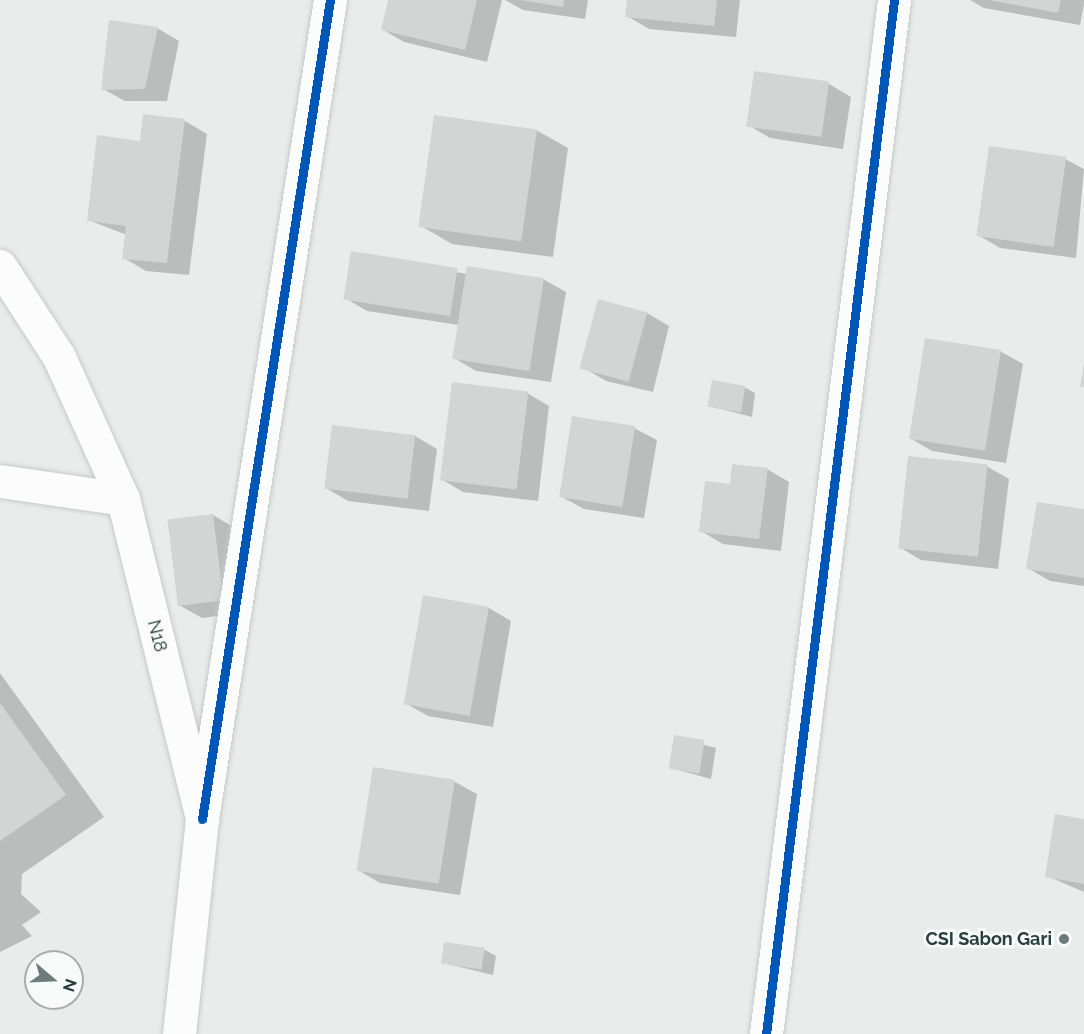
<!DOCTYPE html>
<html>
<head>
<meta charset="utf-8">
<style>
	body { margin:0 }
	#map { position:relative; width:1084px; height:1034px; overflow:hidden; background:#e8edeb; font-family:Raleway,sans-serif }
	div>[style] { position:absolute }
	.shadow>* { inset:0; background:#0003 }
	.building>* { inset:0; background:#d1d5d4; transform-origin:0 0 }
	.roads { filter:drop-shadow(0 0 2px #c5cac8) drop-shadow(0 0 2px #c5cac8) }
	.minor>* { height:33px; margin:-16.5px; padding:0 16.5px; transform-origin:16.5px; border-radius:16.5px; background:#fcfcfc }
	.secondary>* { height:33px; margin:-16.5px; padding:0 16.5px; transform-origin:16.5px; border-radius:16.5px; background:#fcfcfc }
	.cycleway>* { height:9px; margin:-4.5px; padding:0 4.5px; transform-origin:4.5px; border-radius:4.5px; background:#0057b8 }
	.dots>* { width:16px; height:16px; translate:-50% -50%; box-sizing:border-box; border:3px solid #f7faf9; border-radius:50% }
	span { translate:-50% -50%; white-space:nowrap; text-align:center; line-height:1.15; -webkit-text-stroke:6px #f7faf9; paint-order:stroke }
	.street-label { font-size:18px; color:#273f3e }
	.poi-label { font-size:18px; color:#273f3e; font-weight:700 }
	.right { translate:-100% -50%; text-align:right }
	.north { position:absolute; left:24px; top:950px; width:60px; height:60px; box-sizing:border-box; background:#f7faf9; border:2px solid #a4afae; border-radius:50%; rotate:109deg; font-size:16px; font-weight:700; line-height:24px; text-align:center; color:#273f3e }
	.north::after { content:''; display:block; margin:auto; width:21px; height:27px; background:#6b7c7b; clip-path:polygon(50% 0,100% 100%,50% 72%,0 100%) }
</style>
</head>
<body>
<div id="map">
	<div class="shadow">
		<div style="clip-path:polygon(389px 0,502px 0,487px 62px,404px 42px,382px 29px)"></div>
		<div style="clip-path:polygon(505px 0,588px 0,585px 19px,523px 10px)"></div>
		<div style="clip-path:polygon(629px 0,740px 0,736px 37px,649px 29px,627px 16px)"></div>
		<div style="clip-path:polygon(970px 0,1084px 0,1084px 4px,1080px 25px,984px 8px)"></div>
		<div style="clip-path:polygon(157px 28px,179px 41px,167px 101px,125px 101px,103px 89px)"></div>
		<div style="clip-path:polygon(755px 73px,829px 84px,851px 97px,843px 149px,770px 138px,748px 125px)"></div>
		<div style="clip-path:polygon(185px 121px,207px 134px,189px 275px,146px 271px,124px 258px,127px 235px,88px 220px)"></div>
		<div style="clip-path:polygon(536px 130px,568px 148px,553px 257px,452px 244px,421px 226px)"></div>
		<div style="clip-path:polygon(1065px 159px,1084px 169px,1076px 258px,1000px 248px,978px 235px)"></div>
		<div style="clip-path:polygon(352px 253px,467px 274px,543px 279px,566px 292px,551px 382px,476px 371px,454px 358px,459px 325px,367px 311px,345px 298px)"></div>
		<div style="clip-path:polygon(647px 313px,669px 326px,653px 392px,606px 381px,584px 368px)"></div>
		<div style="clip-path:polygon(1000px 351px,1023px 364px,1006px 463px,932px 451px,910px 438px)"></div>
		<div style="clip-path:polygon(744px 387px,755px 393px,752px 417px,709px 406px)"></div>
		<div style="clip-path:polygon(527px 393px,549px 406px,538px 501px,463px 492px,441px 479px)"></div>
		<div style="clip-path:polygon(333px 426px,415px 436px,437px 449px,429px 511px,348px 501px,326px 488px)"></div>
		<div style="clip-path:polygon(634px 428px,657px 440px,644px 518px,584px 509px,562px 497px)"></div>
		<div style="clip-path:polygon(986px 466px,1009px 479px,998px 569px,921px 560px,899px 547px)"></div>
		<div style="clip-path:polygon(767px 469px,789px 482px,781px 551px,723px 544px,701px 531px,731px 486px)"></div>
		<div style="clip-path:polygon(1084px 511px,1084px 586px,1050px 581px,1028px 568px)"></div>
		<div style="clip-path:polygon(213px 515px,235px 528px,245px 612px,202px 618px,179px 605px)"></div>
		<div style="clip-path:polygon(424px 597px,489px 608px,511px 621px,493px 727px,428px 716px,405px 703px)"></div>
		<div style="clip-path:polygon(0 673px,104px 817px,22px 874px,21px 894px,41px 912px,22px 925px,32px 936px,0 952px)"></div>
		<div style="clip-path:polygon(675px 737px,716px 748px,711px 779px,671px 768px)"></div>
		<div style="clip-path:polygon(374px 769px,455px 782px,477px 794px,460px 895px,380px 883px,358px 870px)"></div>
		<div style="clip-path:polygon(1084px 820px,1084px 892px,1047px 876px)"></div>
		<div style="clip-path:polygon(485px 950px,496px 956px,493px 975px,443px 963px)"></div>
	</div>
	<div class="building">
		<div style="clip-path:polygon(388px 0,477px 0,465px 50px,381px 30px)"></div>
		<div style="clip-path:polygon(520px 0,564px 0,563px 7px)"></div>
		<div style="clip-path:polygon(627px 0,717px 0,714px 26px,625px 17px)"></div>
		<div style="clip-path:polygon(989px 0,1061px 0,1058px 13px)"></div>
		<div style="clip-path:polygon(109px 20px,158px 27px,145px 89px,101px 90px)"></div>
		<div style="left:754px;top:71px;width:76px;height:56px;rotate:8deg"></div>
		<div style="clip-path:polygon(143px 114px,185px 119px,167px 263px,122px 259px,126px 226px,87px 221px,97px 135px,140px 141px)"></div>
		<div style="left:434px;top:115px;width:104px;height:113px;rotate:8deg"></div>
		<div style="left:989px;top:146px;width:78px;height:91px;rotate:8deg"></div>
		<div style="left:351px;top:251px;width:108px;height:49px;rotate:9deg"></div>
		<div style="left:467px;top:266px;width:78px;height:94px;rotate:9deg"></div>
		<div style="left:598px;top:299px;width:51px;height:72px;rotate:15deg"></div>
		<div style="left:925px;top:338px;width:77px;height:102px;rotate:9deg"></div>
		<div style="clip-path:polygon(1084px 363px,1084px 387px,1080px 387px)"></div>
		<div style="left:712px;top:380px;width:34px;height:27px;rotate:10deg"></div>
		<div style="left:452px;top:382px;width:77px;height:99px;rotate:7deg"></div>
		<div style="left:572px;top:416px;width:64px;height:82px;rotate:9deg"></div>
		<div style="left:332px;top:425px;width:84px;height:64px;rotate:7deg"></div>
		<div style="left:908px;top:456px;width:80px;height:93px;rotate:6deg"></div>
		<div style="clip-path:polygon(732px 464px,768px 468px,759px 539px,699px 532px,705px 481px,730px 484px)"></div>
		<div style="clip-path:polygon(1037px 502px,1084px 509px,1084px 578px,1026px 569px)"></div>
		<div style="left:213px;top:514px;width:87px;height:46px;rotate:83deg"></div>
		<div style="left:423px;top:595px;width:67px;height:111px;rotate:10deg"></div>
		<div style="clip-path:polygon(0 703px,66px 795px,0 841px)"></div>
		<div style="left:674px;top:735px;width:31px;height:34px;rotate:9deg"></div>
		<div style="left:373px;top:767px;width:83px;height:105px;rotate:9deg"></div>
		<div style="clip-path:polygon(1055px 814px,1084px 819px,1084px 884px,1045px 877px)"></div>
		<div style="left:444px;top:942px;width:41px;height:22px;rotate:8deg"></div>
	</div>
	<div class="roads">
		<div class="minor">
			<div style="left:0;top:481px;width:124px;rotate:8.3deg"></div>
			<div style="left:202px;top:819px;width:829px;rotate:-81.12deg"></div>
			<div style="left:766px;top:1034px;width:1042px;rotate:-82.94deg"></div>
		</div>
		<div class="secondary">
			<div style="left:0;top:266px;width:108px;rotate:57deg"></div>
			<div style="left:59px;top:357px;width:156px;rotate:65.7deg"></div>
			<div style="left:123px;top:499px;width:330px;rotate:76.1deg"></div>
			<div style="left:202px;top:819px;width:216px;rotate:96.1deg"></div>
		</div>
	</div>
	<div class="cycleway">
		<div style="left:202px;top:819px;width:829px;rotate:-81.12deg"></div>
		<div style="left:766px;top:1034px;width:1042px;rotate:-82.94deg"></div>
	</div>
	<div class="dots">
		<div style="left:1064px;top:939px;background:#6b7c7b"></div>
	</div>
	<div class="street-label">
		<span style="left:157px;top:636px;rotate:76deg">N18</span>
	</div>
	<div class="poi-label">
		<span class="right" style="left:1052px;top:939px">CSI Sabon Gari</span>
	</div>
	<div class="north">N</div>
</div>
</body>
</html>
